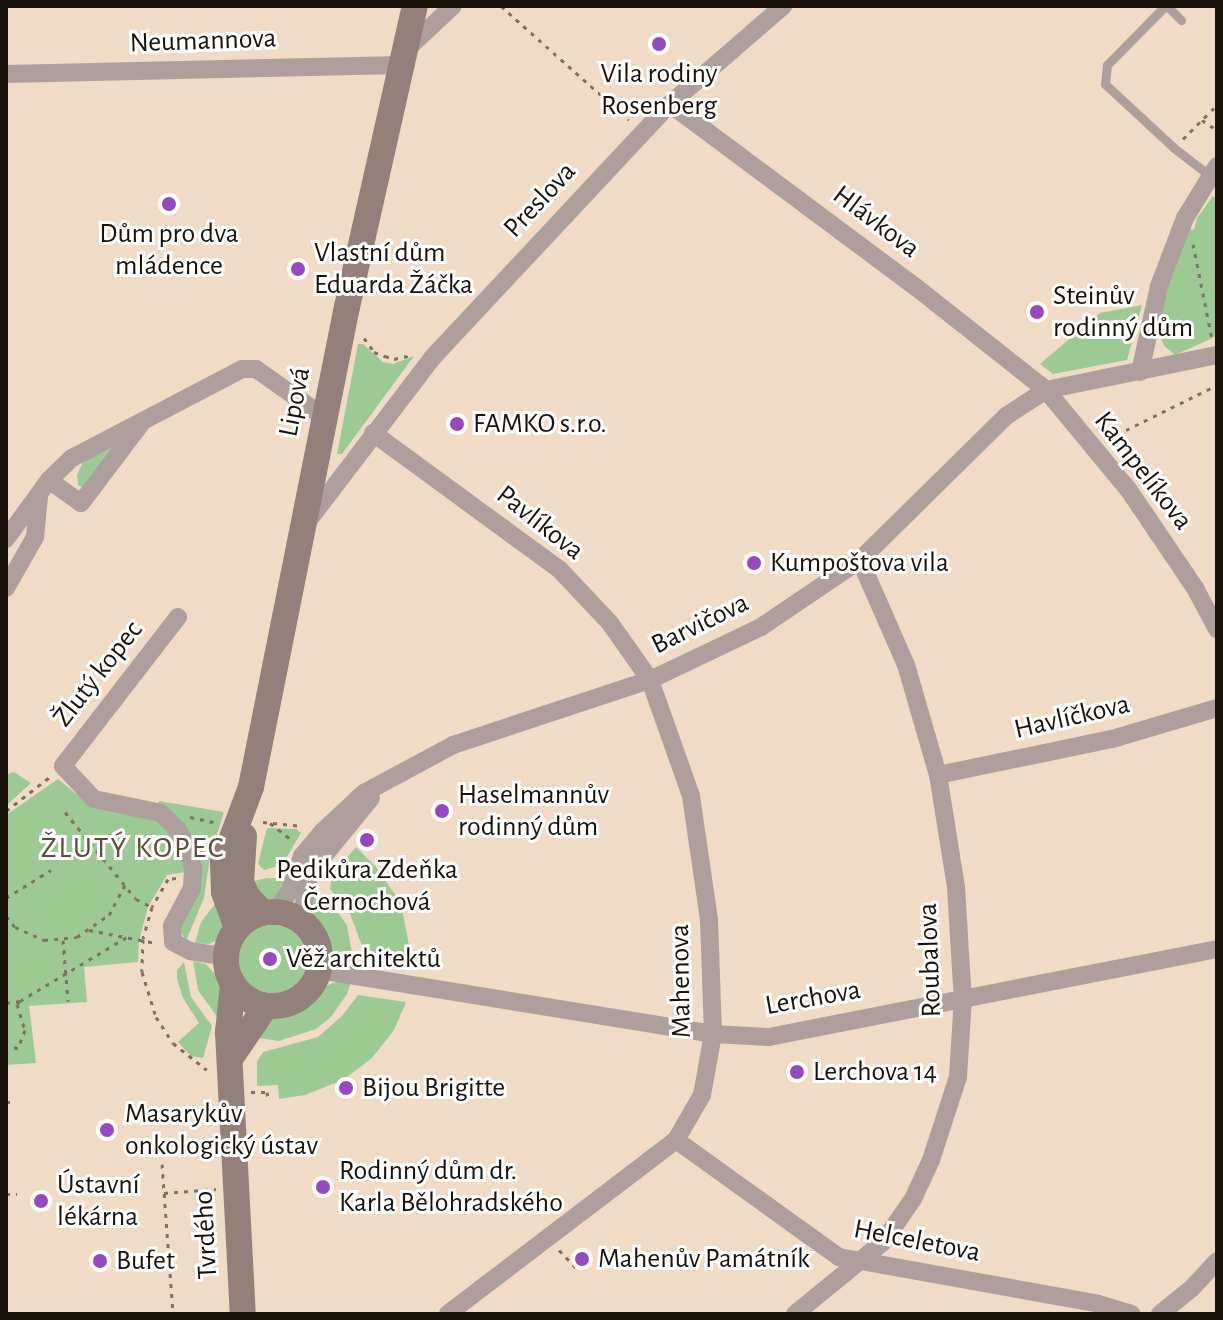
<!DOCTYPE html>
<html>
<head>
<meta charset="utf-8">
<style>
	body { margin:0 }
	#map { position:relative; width:1223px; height:1320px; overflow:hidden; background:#f0dcc6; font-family:"Alegreya Sans",sans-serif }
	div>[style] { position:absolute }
	.green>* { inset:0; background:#9dc995 }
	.round { border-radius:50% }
	.path>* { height:3px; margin-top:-1.5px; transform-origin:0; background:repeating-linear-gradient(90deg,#7e7263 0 4px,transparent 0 10px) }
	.lane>* { height:9px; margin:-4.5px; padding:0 4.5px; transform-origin:4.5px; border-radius:4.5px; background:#ad9f9b }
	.street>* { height:18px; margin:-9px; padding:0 9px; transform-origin:9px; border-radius:9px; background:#ad9f9b }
	.secondary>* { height:26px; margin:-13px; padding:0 13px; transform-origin:13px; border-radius:13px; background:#93807a }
	.secondary>.ring { margin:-13px; padding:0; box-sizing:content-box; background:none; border:26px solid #93807a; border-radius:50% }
	.dots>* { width:22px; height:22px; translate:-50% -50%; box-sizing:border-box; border:4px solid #fff; border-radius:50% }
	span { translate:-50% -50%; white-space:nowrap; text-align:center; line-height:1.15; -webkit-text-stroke:6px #fff; paint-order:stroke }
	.street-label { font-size:28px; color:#18120a }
	.poi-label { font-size:28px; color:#18120a }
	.left { translate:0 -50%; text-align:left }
	.neighbourhood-label { font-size:30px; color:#5c4b38; letter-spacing:2px }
	.frame { position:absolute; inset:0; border:8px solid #18120a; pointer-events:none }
</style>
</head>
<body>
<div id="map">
	<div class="green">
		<div style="clip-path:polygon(1213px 196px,1217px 199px,1217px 336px,1175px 355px,1164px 346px,1158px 331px,1162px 302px,1190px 229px,1194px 230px,1197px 218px)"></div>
		<div style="clip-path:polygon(1142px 305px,1127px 360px,1053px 374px,1040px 364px,1100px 313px)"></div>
		<div style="clip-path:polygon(358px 344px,363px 344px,383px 362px,393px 364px,414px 356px,342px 454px,337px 454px)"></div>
		<div style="clip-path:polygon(115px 443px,82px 487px,78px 485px,77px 475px,84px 459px)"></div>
		<div style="clip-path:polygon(14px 772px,31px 783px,6px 806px,6px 775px)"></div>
		<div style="clip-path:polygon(58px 779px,85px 801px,154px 819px,168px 830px,178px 848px,185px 872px,167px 875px,148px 907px,139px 941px,138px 962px,84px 967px,87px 1002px,29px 1006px,36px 1063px,6px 1065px,6px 815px)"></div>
		<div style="clip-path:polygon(159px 801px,224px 812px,210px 857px,204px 898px,186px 941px,180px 930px,200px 887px,158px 806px)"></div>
		<div style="clip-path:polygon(267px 828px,296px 829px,301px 833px,282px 865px,264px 870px,258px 864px)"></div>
		<div style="clip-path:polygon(356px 847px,376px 867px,401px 903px,412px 962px,365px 954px,349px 911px,330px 889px,332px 876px)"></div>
		<div style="clip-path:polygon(267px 878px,287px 879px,276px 899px,268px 901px,249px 882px)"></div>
		<div style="clip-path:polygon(311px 888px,329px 900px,347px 925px,354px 966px,332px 954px,310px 910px)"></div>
		<div style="clip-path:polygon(218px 900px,225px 926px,222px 938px,209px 944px,195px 943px,201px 922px)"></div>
		<div class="round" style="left:239px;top:925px;width:68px;height:68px"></div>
		<div style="clip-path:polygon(193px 961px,206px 964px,221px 981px,220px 1021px,198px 990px)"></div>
		<div style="clip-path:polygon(184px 962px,191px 997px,212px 1026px,203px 1058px,191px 1056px,178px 1042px,199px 1023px,183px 998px,177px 979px,177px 970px)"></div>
		<div style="clip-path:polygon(339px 981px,351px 982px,347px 994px,331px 1017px,316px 1029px,279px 1041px,253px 1037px,273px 1017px,302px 1006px,328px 985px)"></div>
		<div style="clip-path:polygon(358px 995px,406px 1002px,394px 1030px,372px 1058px,343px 1080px,305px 1095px,279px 1099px,278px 1085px,257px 1086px,257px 1062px,263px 1052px,318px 1037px,342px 1016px)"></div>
	</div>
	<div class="path">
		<div style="left:501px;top:6px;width:171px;rotate:41.7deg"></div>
		<div style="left:1202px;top:120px;width:18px;rotate:34deg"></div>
		<div style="left:1183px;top:139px;width:48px;rotate:-45deg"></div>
		<div style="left:1193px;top:244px;width:97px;rotate:78.7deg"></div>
		<div style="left:364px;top:338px;width:17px;rotate:54deg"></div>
		<div style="left:374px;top:352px;width:12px;rotate:20deg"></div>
		<div style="left:385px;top:356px;width:9px;rotate:18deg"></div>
		<div style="left:394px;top:359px;width:17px;rotate:-13deg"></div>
		<div style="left:1112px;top:443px;width:19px;rotate:-43deg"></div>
		<div style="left:1126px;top:430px;width:102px;rotate:-26.3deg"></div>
		<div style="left:6px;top:811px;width:57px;rotate:-37.9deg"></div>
		<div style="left:65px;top:812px;width:112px;rotate:50.8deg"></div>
		<div style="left:136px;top:899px;width:18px;rotate:27deg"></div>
		<div style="left:190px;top:817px;width:25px;rotate:12deg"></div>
		<div style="left:263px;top:822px;width:40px;rotate:5.7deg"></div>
		<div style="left:270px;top:823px;width:28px;rotate:38deg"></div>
		<div style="left:71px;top:858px;width:22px;rotate:-32deg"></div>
		<div style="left:176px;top:878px;width:8px;rotate:173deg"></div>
		<div style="left:168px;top:879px;width:32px;rotate:120deg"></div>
		<div style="left:152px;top:907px;width:33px;rotate:106deg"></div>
		<div style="left:143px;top:939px;width:33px;rotate:92deg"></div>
		<div style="left:142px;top:972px;width:47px;rotate:72.7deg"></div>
		<div style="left:156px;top:1017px;width:31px;rotate:57deg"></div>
		<div style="left:173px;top:1043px;width:43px;rotate:38.5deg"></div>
		<div style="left:6px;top:898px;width:53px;rotate:-31.9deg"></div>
		<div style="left:6px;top:916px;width:14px;rotate:51deg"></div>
		<div style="left:15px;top:927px;width:32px;rotate:24deg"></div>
		<div style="left:44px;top:940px;width:33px;rotate:-5deg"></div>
		<div style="left:77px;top:937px;width:39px;rotate:-35deg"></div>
		<div style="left:109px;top:915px;width:34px;rotate:-62deg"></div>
		<div style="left:89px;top:930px;width:68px;rotate:11deg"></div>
		<div style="left:63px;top:940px;width:61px;rotate:85.3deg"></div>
		<div style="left:20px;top:1001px;width:125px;rotate:-30.9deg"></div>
		<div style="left:6px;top:1003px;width:14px;rotate:-8deg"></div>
		<div style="left:20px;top:1001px;width:4px;rotate:135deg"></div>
		<div style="left:17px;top:1004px;width:27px;rotate:73deg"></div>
		<div style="left:25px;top:1030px;width:19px;rotate:111deg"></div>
		<div style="left:18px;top:1048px;width:12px;rotate:-171deg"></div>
		<div style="left:251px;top:1092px;width:16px"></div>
		<div style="left:267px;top:1092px;width:8px;rotate:83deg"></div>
		<div style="left:6px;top:1102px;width:4px"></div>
		<div style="left:162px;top:1164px;width:150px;rotate:85.8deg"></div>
		<div style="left:164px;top:1193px;width:52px;rotate:-4.4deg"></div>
		<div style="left:6px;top:1194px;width:11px"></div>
		<div style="left:559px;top:1250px;width:29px;rotate:46deg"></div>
		<div style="left:175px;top:1314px;width:22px"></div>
	</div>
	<div class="lane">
		<div style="left:1165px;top:6px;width:83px;rotate:134.5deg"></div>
		<div style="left:1107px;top:65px;width:19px;rotate:96deg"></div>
		<div style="left:1105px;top:84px;width:94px;rotate:42.8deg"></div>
		<div style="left:1174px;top:148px;width:44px;rotate:37.6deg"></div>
		<div style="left:1167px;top:6px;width:20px;rotate:45deg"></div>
	</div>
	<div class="street">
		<div style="left:406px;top:50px;width:64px;rotate:-43.1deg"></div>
		<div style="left:6px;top:74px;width:396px;rotate:-1.3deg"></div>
		<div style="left:670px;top:104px;width:308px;rotate:36.7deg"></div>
		<div style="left:917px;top:288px;width:164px;rotate:38.3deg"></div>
		<div style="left:1046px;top:390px;width:129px;rotate:50.4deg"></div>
		<div style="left:1128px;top:489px;width:120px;rotate:55.9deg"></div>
		<div style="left:1195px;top:588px;width:47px;rotate:61.8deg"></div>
		<div style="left:1140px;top:372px;width:88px;rotate:-77.5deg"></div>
		<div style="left:1159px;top:286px;width:73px;rotate:-69.1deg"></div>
		<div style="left:1185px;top:218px;width:61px;rotate:-58.4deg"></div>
		<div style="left:373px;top:433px;width:232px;rotate:36.2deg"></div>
		<div style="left:560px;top:570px;width:73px;rotate:46.7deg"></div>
		<div style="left:610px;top:623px;width:70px;rotate:54.9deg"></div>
		<div style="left:650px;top:680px;width:123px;rotate:70.5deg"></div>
		<div style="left:691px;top:796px;width:124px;rotate:81.7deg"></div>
		<div style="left:709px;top:919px;width:115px;rotate:88deg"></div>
		<div style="left:713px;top:1034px;width:62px;rotate:100.2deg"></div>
		<div style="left:702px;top:1095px;width:52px;rotate:120deg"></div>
		<div style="left:676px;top:1140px;width:287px;rotate:142.7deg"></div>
		<div style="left:49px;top:480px;width:39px;rotate:36deg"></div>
		<div style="left:81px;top:503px;width:98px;rotate:-52.9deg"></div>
		<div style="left:308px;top:521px;width:205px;rotate:-52.7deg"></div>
		<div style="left:432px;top:358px;width:348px;rotate:-46.9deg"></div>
		<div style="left:670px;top:104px;width:150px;rotate:-40.9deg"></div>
		<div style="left:6px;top:539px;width:73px;rotate:-53.9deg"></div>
		<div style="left:49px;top:480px;width:32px;rotate:-44deg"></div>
		<div style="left:72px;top:458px;width:192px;rotate:-27.6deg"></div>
		<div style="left:242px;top:369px;width:14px"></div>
		<div style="left:256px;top:369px;width:83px;rotate:35.2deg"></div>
		<div style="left:6px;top:588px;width:59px;rotate:-60.4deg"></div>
		<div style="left:35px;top:537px;width:40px;rotate:-84.3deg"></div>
		<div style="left:178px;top:617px;width:188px;rotate:127.7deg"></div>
		<div style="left:63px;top:766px;width:45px;rotate:46.8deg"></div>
		<div style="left:94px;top:799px;width:68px;rotate:11.8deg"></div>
		<div style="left:161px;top:813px;width:24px;rotate:45deg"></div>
		<div style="left:178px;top:830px;width:18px;rotate:61deg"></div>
		<div style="left:187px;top:846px;width:24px;rotate:75deg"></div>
		<div style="left:193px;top:869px;width:19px;rotate:93deg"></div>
		<div style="left:192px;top:888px;width:43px;rotate:117.8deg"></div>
		<div style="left:172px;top:926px;width:16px;rotate:86deg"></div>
		<div style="left:173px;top:942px;width:19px;rotate:28deg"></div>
		<div style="left:190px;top:951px;width:36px;rotate:9deg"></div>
		<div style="left:938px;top:775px;width:178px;rotate:-11.7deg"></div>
		<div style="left:1112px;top:739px;width:109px;rotate:-16.4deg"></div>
		<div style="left:276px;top:911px;width:24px;rotate:-55deg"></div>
		<div style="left:290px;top:891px;width:37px;rotate:-71deg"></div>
		<div style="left:302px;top:856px;width:31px;rotate:-50deg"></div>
		<div style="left:322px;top:832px;width:57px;rotate:-42.9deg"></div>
		<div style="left:364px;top:793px;width:101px;rotate:-28.3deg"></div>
		<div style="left:453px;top:745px;width:207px;rotate:-18.3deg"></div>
		<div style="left:650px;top:680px;width:123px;rotate:-25.5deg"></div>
		<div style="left:761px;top:627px;width:120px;rotate:-34.1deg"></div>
		<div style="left:860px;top:560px;width:205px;rotate:-44.6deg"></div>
		<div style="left:1006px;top:416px;width:48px;rotate:-33deg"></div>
		<div style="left:1046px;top:390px;width:175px;rotate:-11.6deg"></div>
		<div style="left:301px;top:921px;width:48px;rotate:-80.3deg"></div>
		<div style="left:309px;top:874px;width:98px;rotate:-50.8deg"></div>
		<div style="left:319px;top:970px;width:399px;rotate:9.2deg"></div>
		<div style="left:713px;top:1034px;width:56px;rotate:3.1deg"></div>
		<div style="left:769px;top:1037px;width:457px;rotate:-11.1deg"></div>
		<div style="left:676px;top:1140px;width:201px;rotate:35.7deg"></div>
		<div style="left:839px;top:1257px;width:264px;rotate:10.2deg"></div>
		<div style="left:1099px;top:1304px;width:34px;rotate:17deg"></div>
		<div style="left:795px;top:1314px;width:114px;rotate:-39.3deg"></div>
		<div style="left:883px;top:1242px;width:52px;rotate:-55.1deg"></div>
		<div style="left:913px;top:1199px;width:43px;rotate:-65.2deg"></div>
		<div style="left:931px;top:1160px;width:87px;rotate:-72deg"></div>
		<div style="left:958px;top:1077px;width:79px;rotate:-86.4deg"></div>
		<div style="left:963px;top:998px;width:29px;rotate:-94deg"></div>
		<div style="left:961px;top:969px;width:82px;rotate:-93.5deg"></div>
		<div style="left:956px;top:887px;width:113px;rotate:-99.1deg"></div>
		<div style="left:938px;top:775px;width:115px;rotate:-106.2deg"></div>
		<div style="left:906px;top:665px;width:115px;rotate:-113.7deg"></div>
		<div style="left:1160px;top:1314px;width:40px;rotate:-39deg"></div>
		<div style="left:1191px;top:1289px;width:38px;rotate:-47deg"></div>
	</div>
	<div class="secondary">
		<div style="left:244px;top:836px;width:46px;rotate:93.7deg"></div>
		<div style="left:241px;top:882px;width:15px;rotate:67deg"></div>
		<div style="left:247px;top:896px;width:22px;rotate:47deg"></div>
		<div class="ring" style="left:226px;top:912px;width:68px;height:68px"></div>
		<div style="left:237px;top:928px;width:38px;rotate:-110deg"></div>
		<div style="left:224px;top:892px;width:30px;rotate:-92deg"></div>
		<div style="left:223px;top:862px;width:80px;rotate:-69.5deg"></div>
		<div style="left:251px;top:787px;width:490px;rotate:-78.7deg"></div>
		<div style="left:347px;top:307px;width:309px;rotate:-77.3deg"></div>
		<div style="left:233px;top:985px;width:47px;rotate:96.1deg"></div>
		<div style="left:228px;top:1032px;width:282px;rotate:87deg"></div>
		<div style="left:232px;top:1056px;width:60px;rotate:-55.8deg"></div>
	</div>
	<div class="dots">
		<div style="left:659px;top:44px;background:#944abc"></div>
		<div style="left:169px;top:204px;background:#944abc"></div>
		<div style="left:298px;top:269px;background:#944abc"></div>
		<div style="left:1037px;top:312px;background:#944abc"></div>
		<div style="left:457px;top:424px;background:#944abc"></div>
		<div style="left:754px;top:563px;background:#944abc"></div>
		<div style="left:442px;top:811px;background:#944abc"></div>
		<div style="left:367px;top:840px;background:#944abc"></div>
		<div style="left:270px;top:959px;background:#944abc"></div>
		<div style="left:797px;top:1072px;background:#944abc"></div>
		<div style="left:346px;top:1088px;background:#944abc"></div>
		<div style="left:107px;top:1130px;background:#944abc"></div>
		<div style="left:323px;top:1187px;background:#944abc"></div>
		<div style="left:41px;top:1201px;background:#944abc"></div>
		<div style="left:582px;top:1259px;background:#944abc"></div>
		<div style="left:100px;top:1261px;background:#944abc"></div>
	</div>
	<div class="street-label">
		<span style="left:203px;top:41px;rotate:-2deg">Neumannova</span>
		<span style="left:540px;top:200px;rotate:-47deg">Preslova</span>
		<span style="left:876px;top:222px;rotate:37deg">Hlávkova</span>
		<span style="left:295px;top:402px;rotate:-79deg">Lipová</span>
		<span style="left:1143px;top:471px;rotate:52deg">Kampelíkova</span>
		<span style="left:540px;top:523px;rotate:38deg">Pavlíkova</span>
		<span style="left:700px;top:624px;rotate:-26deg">Barvičova</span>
		<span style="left:98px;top:674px;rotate:-52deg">Žlutý kopec</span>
		<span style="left:1072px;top:717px;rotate:-13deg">Havlíčkova</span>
		<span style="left:930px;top:960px;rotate:-92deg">Roubalova</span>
		<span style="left:681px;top:981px;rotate:-91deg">Mahenova</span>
		<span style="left:813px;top:998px;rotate:-10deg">Lerchova</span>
		<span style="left:206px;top:1235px;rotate:-93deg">Tvrdého</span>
		<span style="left:917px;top:1241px;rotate:11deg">Helceletova</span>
	</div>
	<div class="poi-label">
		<span style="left:659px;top:90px">Vila rodiny<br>Rosenberg</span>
		<span style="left:169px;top:250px">Dům pro dva<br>mládence</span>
		<span class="left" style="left:314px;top:269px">Vlastní dům<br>Eduarda Žáčka</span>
		<span class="left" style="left:1053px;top:312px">Steinův<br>rodinný dům</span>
		<span class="left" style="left:473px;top:424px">FAMKO s.r.o.</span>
		<span class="left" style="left:770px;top:563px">Kumpoštova vila</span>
		<span class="left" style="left:458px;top:811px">Haselmannův<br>rodinný dům</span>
		<span style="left:367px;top:886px">Pedikůra Zdeňka<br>Černochová</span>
		<span class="left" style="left:286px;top:959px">Věž architektů</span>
		<span class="left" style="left:813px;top:1072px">Lerchova 14</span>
		<span class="left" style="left:362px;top:1088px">Bijou Brigitte</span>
		<span class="left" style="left:125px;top:1130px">Masarykův<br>onkologický ústav</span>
		<span class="left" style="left:339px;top:1187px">Rodinný dům dr.<br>Karla Bělohradského</span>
		<span class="left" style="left:57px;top:1201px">Ústavní<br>lékárna</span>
		<span class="left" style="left:598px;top:1259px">Mahenův Památník</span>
		<span class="left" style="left:116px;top:1261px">Bufet</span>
	</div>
	<div class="neighbourhood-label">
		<span style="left:133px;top:848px">ŽLUTÝ KOPEC</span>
	</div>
	<div class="frame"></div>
</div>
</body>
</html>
